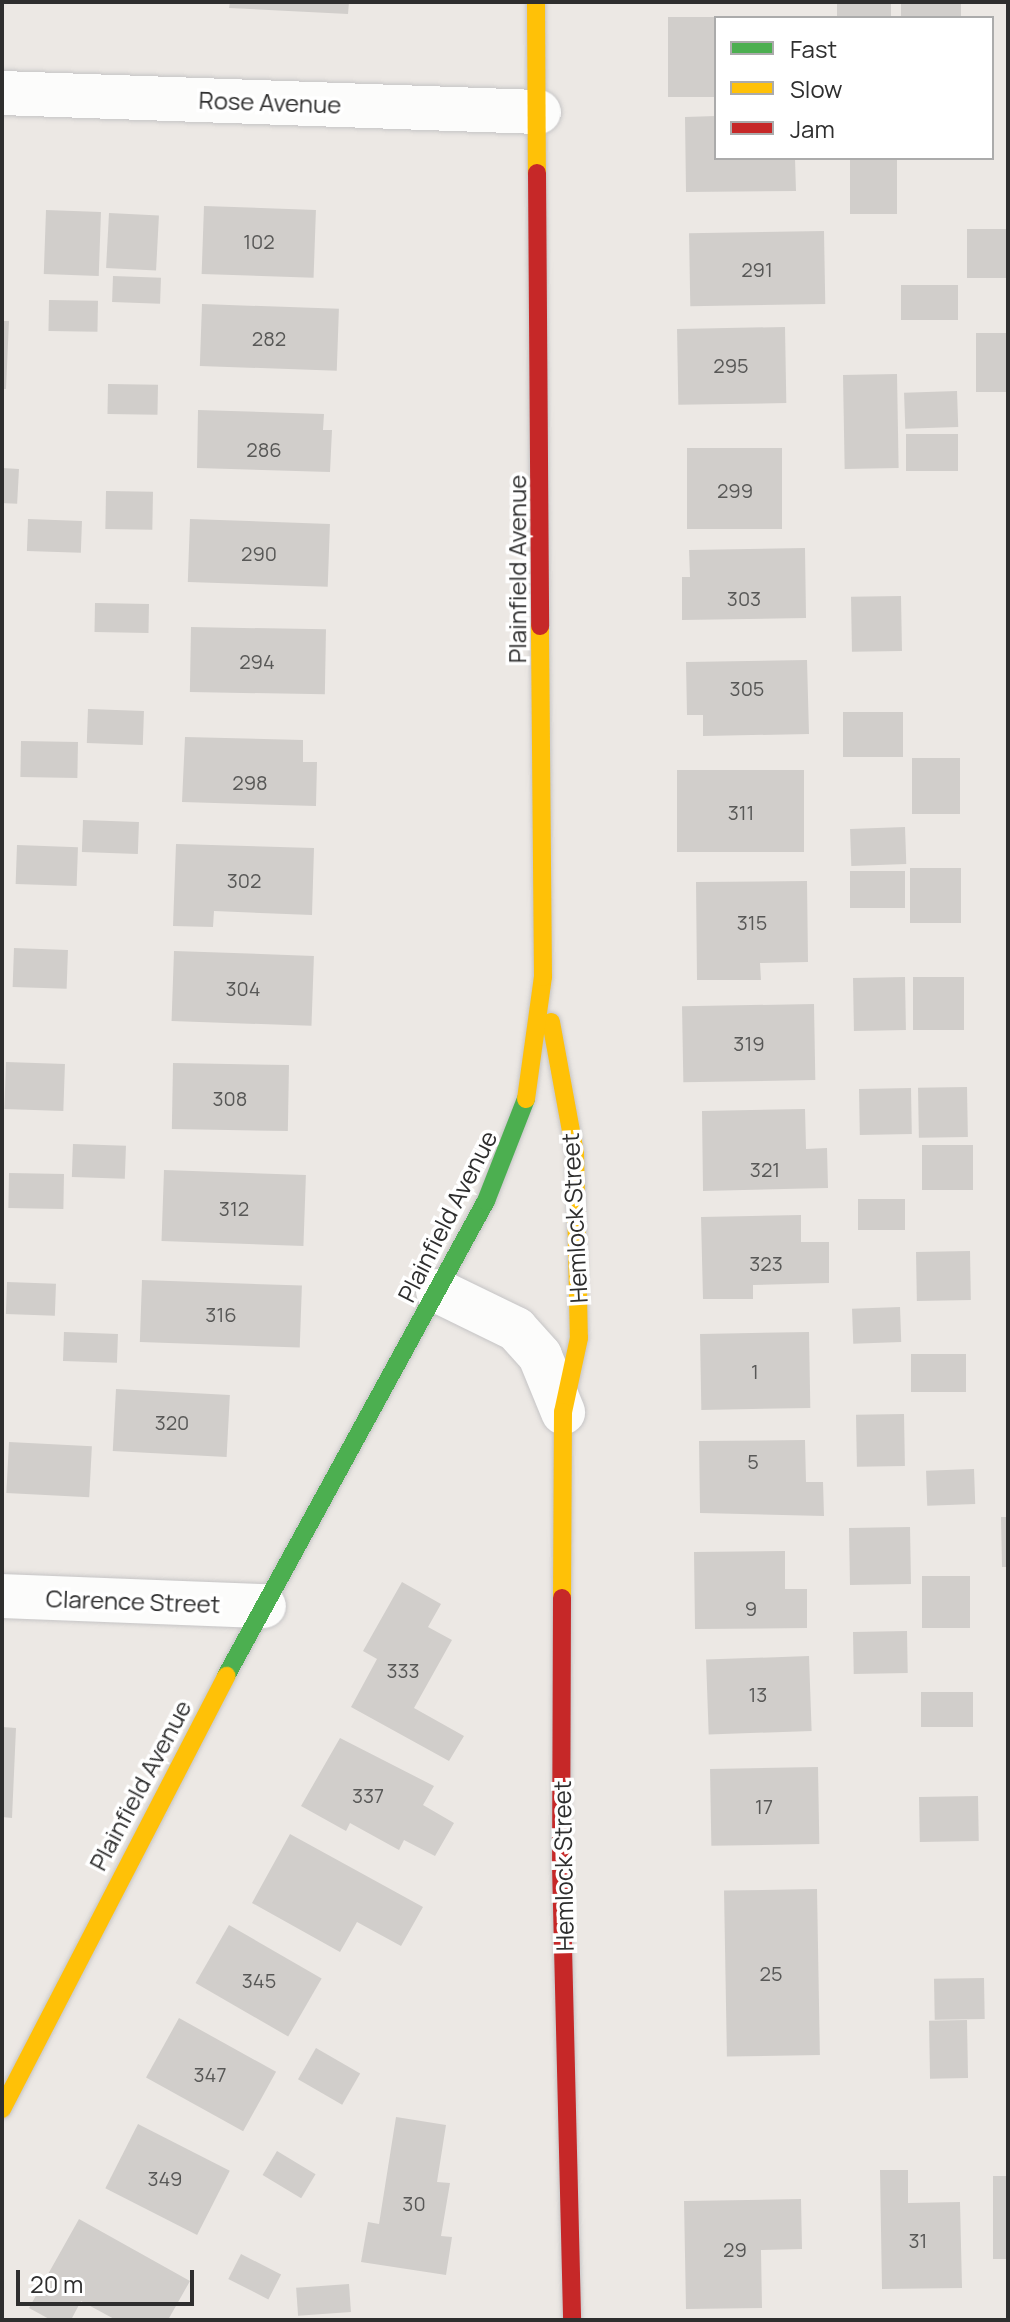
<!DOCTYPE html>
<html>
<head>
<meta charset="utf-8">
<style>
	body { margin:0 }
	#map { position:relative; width:1010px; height:2322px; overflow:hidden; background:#ece8e4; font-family:Manrope,sans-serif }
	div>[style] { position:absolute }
	.building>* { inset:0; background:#d1cecb; transform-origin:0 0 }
	.roads { filter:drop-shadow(0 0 2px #c5c4c5) drop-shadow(0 0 2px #c5c4c5) }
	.street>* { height:44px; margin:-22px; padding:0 22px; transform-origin:22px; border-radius:22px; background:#fcfcfb }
	.fast>* { height:18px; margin:-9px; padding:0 9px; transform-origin:9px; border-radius:9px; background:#4caf50 }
	.slow>* { height:18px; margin:-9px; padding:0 9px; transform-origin:9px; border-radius:9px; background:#ffc107 }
	.jam>* { height:18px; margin:-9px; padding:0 9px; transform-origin:9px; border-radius:9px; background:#c62828 }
	span { translate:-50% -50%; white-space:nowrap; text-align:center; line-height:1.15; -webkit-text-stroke:7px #fff; paint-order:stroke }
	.number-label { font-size:20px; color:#585857 }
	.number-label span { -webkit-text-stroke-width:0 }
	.street-label { font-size:24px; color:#2e2e2e }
	.frame { position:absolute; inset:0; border:4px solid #2e2e2e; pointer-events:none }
	.legend { position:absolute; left:714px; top:16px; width:280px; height:144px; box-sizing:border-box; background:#fff; border:2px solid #ababab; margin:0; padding:10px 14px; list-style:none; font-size:24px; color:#2e2e2e }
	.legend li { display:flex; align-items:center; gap:16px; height:40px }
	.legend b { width:40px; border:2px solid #ababab }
	.scale { position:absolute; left:16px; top:2270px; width:178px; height:36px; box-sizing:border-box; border:4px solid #2e2e2e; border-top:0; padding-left:10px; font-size:24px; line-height:28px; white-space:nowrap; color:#2e2e2e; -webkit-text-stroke:6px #fff; paint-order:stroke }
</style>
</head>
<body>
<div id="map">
	<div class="building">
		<div style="clip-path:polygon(230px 2px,349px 2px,348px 14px,229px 8px)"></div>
		<div style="left:837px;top:2px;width:54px;height:16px"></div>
		<div style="left:901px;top:2px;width:60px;height:16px"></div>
		<div style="left:716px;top:17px;width:80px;height:48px;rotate:90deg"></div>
		<div style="clip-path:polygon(716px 116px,716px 158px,795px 158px,796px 191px,686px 192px,685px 117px)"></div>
		<div style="left:850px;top:158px;width:47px;height:56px"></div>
		<div style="left:204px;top:206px;width:112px;height:68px;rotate:2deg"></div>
		<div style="left:46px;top:210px;width:55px;height:64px;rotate:2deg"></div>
		<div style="left:109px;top:213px;width:50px;height:55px;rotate:3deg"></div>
		<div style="left:1008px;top:229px;width:49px;height:41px;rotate:90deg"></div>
		<div style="left:824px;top:231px;width:73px;height:135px;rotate:89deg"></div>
		<div style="left:113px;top:276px;width:48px;height:26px;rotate:2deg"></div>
		<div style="left:958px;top:285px;width:35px;height:57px;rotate:90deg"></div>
		<div style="left:49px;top:300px;width:49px;height:31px;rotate:1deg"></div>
		<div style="left:202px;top:304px;width:137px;height:62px;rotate:2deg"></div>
		<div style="clip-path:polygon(2px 321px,9px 321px,6px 389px,2px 389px)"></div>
		<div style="left:785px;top:327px;width:76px;height:108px;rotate:89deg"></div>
		<div style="left:976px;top:333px;width:32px;height:59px"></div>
		<div style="left:897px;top:374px;width:94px;height:54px;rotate:89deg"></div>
		<div style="left:108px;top:384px;width:50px;height:30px;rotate:1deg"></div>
		<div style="left:957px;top:391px;width:36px;height:53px;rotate:88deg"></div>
		<div style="clip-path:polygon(198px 410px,324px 414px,323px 430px,332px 430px,330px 472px,197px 468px)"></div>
		<div style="left:906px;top:434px;width:52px;height:37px"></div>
		<div style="left:782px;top:448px;width:81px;height:95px;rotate:90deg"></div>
		<div style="left:2px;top:468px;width:17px;height:35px;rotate:3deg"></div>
		<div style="left:106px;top:491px;width:47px;height:38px;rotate:1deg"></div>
		<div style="left:28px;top:519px;width:54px;height:32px;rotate:2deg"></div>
		<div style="left:190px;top:519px;width:140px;height:63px;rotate:2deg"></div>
		<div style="clip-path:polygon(805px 548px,806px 618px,682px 620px,682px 577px,690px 577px,689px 550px)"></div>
		<div style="left:901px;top:596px;width:55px;height:50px;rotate:89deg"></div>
		<div style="left:95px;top:603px;width:54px;height:29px;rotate:1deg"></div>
		<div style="left:191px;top:627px;width:135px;height:65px;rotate:1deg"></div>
		<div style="clip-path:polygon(807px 660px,809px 734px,703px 736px,703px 715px,687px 715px,686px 662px)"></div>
		<div style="left:88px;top:709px;width:56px;height:34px;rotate:2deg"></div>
		<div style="left:903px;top:712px;width:45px;height:60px;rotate:90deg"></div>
		<div style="clip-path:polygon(185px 737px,303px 740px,303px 762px,317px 762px,316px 806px,182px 802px)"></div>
		<div style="left:21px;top:741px;width:57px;height:36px;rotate:1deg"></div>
		<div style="left:912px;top:758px;width:48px;height:56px"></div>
		<div style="left:804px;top:770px;width:82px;height:127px;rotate:90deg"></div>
		<div style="left:83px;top:820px;width:56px;height:32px;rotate:2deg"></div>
		<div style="left:905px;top:827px;width:37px;height:55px;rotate:88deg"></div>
		<div style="clip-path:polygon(176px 844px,314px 848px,312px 915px,214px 911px,213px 927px,173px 926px)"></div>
		<div style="left:17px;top:845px;width:61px;height:39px;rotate:2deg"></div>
		<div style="left:910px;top:868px;width:51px;height:55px"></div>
		<div style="left:905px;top:871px;width:37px;height:55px;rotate:90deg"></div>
		<div style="clip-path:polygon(807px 881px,808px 962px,760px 963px,761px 980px,697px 980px,696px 882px)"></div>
		<div style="left:14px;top:948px;width:54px;height:39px;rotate:2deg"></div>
		<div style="left:174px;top:951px;width:140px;height:70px;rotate:2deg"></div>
		<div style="left:905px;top:977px;width:53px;height:52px;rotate:89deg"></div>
		<div style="left:964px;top:977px;width:53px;height:51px;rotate:90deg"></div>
		<div style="left:814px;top:1004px;width:76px;height:132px;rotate:89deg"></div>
		<div style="left:6px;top:1062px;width:59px;height:47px;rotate:2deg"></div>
		<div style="left:173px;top:1063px;width:116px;height:66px;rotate:1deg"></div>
		<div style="left:967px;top:1087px;width:50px;height:49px;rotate:89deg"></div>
		<div style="left:911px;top:1088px;width:46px;height:52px;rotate:89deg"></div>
		<div style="clip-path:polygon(805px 1109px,806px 1149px,827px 1148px,828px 1188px,703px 1191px,702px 1111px)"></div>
		<div style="left:73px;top:1144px;width:53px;height:33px;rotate:2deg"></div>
		<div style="left:973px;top:1145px;width:45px;height:51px;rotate:90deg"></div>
		<div style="left:164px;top:1170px;width:142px;height:71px;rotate:2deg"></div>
		<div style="left:9px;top:1173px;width:55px;height:35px;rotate:1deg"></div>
		<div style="left:905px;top:1199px;width:31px;height:47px;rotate:90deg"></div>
		<div style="clip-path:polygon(801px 1215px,801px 1242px,829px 1242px,829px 1283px,753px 1285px,753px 1299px,703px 1299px,701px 1217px)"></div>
		<div style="left:970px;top:1251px;width:49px;height:54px;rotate:89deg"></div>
		<div style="left:142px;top:1280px;width:160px;height:62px;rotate:2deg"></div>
		<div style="left:7px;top:1282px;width:49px;height:32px;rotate:2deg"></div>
		<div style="left:900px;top:1307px;width:35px;height:48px;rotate:88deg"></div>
		<div style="left:64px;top:1332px;width:54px;height:29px;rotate:2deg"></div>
		<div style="left:809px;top:1332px;width:76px;height:109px;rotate:89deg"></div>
		<div style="left:966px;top:1354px;width:38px;height:55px;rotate:90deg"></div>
		<div style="left:116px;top:1389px;width:114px;height:62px;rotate:3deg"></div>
		<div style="left:904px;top:1414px;width:52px;height:48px;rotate:89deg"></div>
		<div style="clip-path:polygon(805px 1440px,806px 1482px,823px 1482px,824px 1516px,700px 1513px,699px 1441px)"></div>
		<div style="left:9px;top:1442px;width:83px;height:51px;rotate:3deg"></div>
		<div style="left:974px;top:1469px;width:35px;height:48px;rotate:88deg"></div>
		<div style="clip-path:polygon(1001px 1517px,1008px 1517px,1008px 1567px,1002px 1567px)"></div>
		<div style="left:910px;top:1527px;width:57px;height:61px;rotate:89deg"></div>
		<div style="clip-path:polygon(785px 1551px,785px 1589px,807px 1589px,807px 1628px,695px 1629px,694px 1552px)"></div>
		<div style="left:970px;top:1576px;width:52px;height:48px;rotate:90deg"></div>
		<div style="clip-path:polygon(402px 1582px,441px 1604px,428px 1627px,452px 1640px,414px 1708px,464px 1736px,449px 1761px,351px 1707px,377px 1659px,363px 1651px)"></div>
		<div style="left:907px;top:1631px;width:42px;height:54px;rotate:89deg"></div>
		<div style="left:809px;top:1656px;width:75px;height:103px;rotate:88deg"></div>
		<div style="left:973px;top:1692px;width:35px;height:52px;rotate:90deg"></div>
		<div style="clip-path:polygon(2px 1727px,16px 1728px,12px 1818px,2px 1817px)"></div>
		<div style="clip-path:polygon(340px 1738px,434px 1786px,423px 1805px,454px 1823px,435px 1856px,404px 1840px,399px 1850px,350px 1823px,346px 1831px,301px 1806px)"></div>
		<div style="left:818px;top:1767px;width:77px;height:108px;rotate:89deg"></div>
		<div style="left:978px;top:1796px;width:45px;height:59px;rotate:89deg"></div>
		<div style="clip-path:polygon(290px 1834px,423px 1907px,401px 1946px,357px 1922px,340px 1952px,252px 1903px)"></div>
		<div style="left:817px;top:1889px;width:166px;height:93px;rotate:89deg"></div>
		<div style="left:229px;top:1925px;width:107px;height:67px;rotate:30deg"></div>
		<div style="left:984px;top:1978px;width:41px;height:50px;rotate:89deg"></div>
		<div style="left:179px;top:2018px;width:111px;height:68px;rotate:29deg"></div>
		<div style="left:967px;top:2020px;width:58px;height:38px;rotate:89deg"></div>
		<div style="left:316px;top:2048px;width:51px;height:36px;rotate:30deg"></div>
		<div style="clip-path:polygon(396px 2117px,446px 2125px,437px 2182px,450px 2183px,441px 2236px,452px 2237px,446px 2275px,361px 2262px,368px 2222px,379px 2224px)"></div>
		<div style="left:138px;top:2124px;width:103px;height:72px;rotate:27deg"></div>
		<div style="left:277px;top:2151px;width:45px;height:28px;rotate:31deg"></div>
		<div style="clip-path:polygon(880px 2170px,908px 2170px,908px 2203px,960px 2202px,962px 2288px,882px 2289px)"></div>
		<div style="left:993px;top:2176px;width:15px;height:83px"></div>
		<div style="clip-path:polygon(801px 2199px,802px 2249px,761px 2250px,762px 2308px,686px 2309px,684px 2201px)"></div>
		<div style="clip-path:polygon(79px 2219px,190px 2281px,168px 2320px,116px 2320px,81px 2301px,71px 2320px,51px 2320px,29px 2308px)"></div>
		<div style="left:241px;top:2254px;width:45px;height:28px;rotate:27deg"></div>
		<div style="left:349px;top:2284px;width:28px;height:53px;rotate:86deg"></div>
	</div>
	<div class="roads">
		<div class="street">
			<div style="left:2px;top:93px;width:537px;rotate:2.03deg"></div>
			<div style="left:438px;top:1291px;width:87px;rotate:26deg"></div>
			<div style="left:516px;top:1329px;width:36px;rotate:48deg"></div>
			<div style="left:540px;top:1356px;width:61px;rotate:67.7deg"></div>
			<div style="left:2px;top:1596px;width:262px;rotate:2.2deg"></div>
		</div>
		<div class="fast">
			<div style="left:226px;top:1676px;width:542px;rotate:-61.31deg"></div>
			<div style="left:486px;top:1201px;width:110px;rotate:-68.6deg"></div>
		</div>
		<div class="slow">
			<div style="left:536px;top:2px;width:171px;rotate:89.7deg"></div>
			<div style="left:551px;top:1022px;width:133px;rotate:79.6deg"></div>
			<div style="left:575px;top:1153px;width:185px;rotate:88.8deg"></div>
			<div style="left:579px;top:1338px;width:76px;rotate:102.2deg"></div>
			<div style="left:563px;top:1412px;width:186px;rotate:90.3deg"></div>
			<div style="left:526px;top:1099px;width:123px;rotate:-82.1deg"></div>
			<div style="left:543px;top:977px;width:351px;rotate:-90.5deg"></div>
			<div style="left:2px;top:2109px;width:488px;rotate:-62.6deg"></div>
		</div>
		<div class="jam">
			<div style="left:537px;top:173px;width:453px;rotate:89.6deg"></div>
			<div style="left:562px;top:1598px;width:267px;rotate:90.2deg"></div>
			<div style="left:561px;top:1865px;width:455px;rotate:88.6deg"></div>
		</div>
	</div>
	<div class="number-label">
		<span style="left:259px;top:241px">102</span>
		<span style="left:757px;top:269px">291</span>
		<span style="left:269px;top:338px">282</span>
		<span style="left:731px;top:365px">295</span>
		<span style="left:264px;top:449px">286</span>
		<span style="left:735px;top:490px">299</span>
		<span style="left:259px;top:553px">290</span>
		<span style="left:744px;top:598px">303</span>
		<span style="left:257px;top:661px">294</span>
		<span style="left:747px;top:688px">305</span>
		<span style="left:250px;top:782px">298</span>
		<span style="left:741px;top:812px">311</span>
		<span style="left:244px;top:880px">302</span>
		<span style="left:752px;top:922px">315</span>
		<span style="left:243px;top:988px">304</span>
		<span style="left:749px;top:1043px">319</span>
		<span style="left:230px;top:1098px">308</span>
		<span style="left:765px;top:1169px">321</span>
		<span style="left:234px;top:1208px">312</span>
		<span style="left:766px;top:1263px">323</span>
		<span style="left:221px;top:1314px">316</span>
		<span style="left:755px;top:1371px">1</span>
		<span style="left:172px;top:1422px">320</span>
		<span style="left:753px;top:1461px">5</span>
		<span style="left:751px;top:1608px">9</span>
		<span style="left:403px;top:1670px">333</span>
		<span style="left:758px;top:1694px">13</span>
		<span style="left:368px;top:1795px">337</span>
		<span style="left:764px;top:1806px">17</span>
		<span style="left:771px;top:1973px">25</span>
		<span style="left:259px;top:1980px">345</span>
		<span style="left:210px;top:2074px">347</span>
		<span style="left:165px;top:2178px">349</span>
		<span style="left:414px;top:2203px">30</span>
		<span style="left:918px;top:2240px">31</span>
		<span style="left:735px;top:2249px">29</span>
	</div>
	<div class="street-label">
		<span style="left:270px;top:102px;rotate:2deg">Rose Avenue</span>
		<span style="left:517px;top:569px;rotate:-90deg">Plainfield Avenue</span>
		<span style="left:447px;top:1216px;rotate:-63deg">Plainfield Avenue</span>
		<span style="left:574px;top:1218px;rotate:-93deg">Hemlock Street</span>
		<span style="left:133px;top:1601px;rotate:2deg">Clarence Street</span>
		<span style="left:140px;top:1785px;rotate:-62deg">Plainfield Avenue</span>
		<span style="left:563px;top:1866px;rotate:-91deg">Hemlock Street</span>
	</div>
	<div class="frame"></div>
	<ul class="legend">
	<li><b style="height:10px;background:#4caf50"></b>Fast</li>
	<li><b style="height:10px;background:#ffc107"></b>Slow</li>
	<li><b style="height:10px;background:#c62828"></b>Jam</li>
	</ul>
	<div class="scale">20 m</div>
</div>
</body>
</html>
